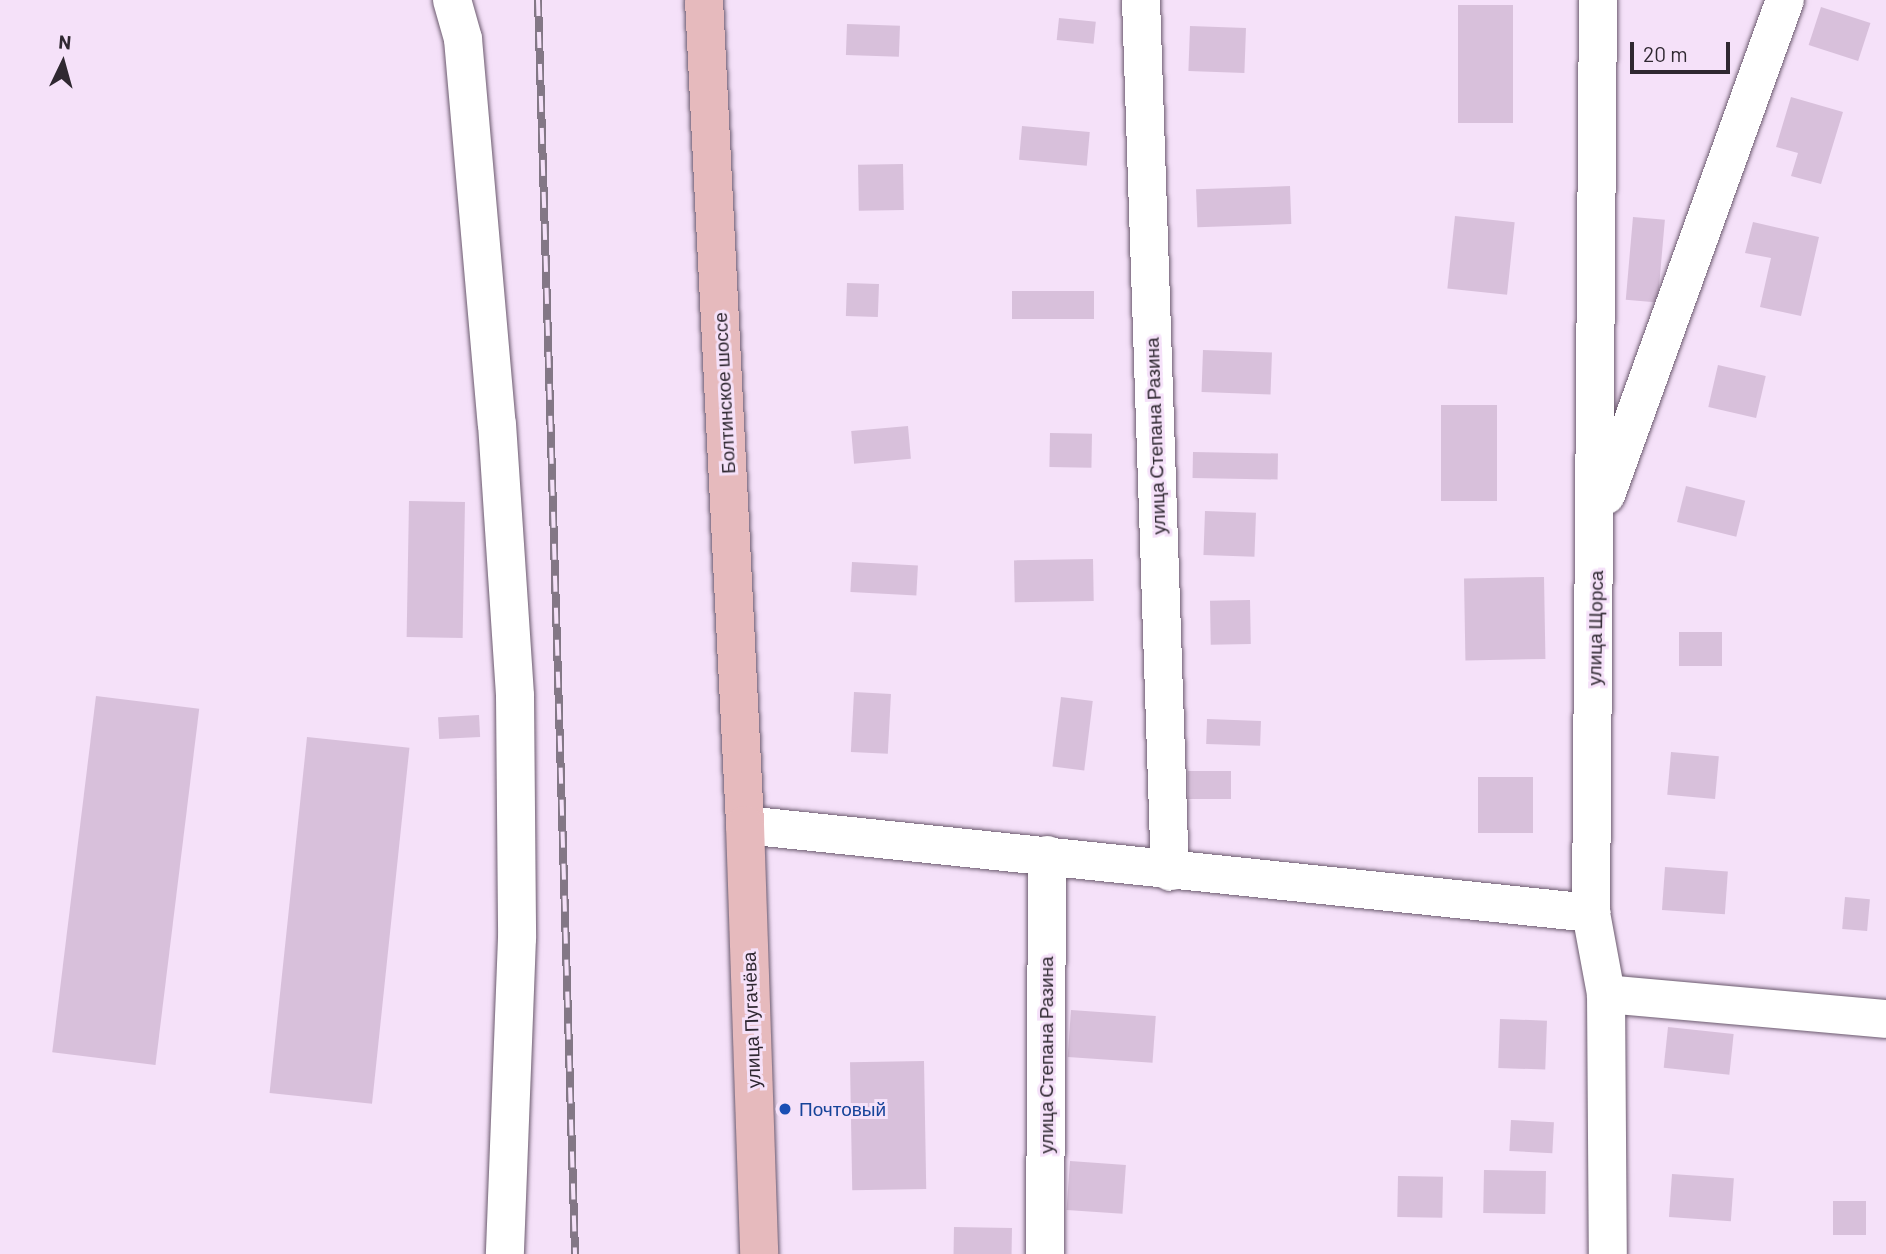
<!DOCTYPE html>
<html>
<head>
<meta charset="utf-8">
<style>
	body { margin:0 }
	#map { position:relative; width:1886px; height:1254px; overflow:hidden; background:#f5e1f9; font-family:Barlow,sans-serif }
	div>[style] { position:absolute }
	.building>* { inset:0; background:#d8c0db; transform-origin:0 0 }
	.roads { filter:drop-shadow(0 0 2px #6b5a6e) drop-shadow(0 0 2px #6b5a6e) }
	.minor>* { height:38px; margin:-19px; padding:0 19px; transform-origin:19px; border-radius:19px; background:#fff }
	.major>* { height:38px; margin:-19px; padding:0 19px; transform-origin:19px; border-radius:19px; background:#e6babd }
	.rail>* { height:8px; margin-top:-4px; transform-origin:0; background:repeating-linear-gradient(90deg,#f5e1f9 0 16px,#837786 0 32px); box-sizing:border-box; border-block:2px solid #837786 }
	.dots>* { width:19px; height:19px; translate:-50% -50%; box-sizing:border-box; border:4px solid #f5e1f9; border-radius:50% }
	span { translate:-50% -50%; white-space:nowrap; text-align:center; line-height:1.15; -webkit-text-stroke:6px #f5e1f9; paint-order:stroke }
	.street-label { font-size:19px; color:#2f2831 }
	.transit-label { font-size:19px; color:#164399 }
	.left { translate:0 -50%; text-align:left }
	.north { position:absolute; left:28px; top:28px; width:70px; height:70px; -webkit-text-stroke:5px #f5e1f9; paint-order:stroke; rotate:5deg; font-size:19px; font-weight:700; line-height:28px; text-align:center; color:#2f2831 }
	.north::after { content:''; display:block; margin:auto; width:24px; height:32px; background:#2f2831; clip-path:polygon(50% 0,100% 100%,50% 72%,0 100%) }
	.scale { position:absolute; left:1630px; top:42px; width:100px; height:32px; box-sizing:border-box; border:4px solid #2f2831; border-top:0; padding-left:9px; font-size:21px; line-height:24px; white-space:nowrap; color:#2f2831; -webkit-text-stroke:5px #f5e1f9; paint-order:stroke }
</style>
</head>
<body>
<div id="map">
	<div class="building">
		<div style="left:1458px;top:5px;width:55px;height:118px"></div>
		<div style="left:1821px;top:7px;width:52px;height:40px;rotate:18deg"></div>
		<div style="left:1059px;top:18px;width:37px;height:22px;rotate:6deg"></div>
		<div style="left:847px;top:24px;width:53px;height:31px;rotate:2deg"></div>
		<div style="left:1190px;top:26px;width:56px;height:45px;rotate:2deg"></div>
		<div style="clip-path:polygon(1791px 97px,1843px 112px,1821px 184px,1791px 176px,1798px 153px,1776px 147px)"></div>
		<div style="left:1022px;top:126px;width:68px;height:34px;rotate:5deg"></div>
		<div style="left:903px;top:164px;width:46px;height:45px;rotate:89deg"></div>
		<div style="left:1290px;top:186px;width:38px;height:94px;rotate:88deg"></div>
		<div style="left:1455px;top:216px;width:60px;height:73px;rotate:6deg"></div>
		<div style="left:1633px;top:217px;width:32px;height:83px;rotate:5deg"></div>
		<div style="clip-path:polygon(1753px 222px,1819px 237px,1801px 316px,1760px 307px,1771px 258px,1745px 253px)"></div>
		<div style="left:847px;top:283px;width:32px;height:33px;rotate:2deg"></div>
		<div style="left:1012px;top:291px;width:82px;height:28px"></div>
		<div style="left:1203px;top:350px;width:69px;height:42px;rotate:2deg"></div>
		<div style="left:1718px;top:365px;width:49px;height:43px;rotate:13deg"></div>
		<div style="left:1441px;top:405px;width:56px;height:96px"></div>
		<div style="left:908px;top:426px;width:33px;height:57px;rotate:85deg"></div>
		<div style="left:1050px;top:433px;width:42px;height:34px;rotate:1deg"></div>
		<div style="left:1193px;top:452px;width:85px;height:26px;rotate:1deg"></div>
		<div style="left:1686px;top:486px;width:61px;height:37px;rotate:14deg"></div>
		<div style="left:409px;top:501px;width:56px;height:136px;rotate:1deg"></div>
		<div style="left:1205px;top:511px;width:51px;height:44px;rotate:2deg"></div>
		<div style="left:1093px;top:559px;width:42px;height:79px;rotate:89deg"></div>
		<div style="left:852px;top:562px;width:66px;height:30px;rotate:3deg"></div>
		<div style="left:1544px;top:577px;width:82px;height:80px;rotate:89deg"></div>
		<div style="left:1250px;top:600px;width:44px;height:40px;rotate:89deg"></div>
		<div style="left:1679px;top:632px;width:43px;height:34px"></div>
		<div style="left:854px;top:692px;width:37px;height:60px;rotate:3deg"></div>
		<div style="left:96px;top:696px;width:104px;height:359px;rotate:7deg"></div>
		<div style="left:1061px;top:697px;width:32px;height:70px;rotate:7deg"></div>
		<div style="left:479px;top:715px;width:22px;height:41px;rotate:87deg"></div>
		<div style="left:1207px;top:719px;width:54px;height:25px;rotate:2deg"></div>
		<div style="left:307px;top:737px;width:103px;height:358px;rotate:6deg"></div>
		<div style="left:1671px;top:752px;width:48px;height:43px;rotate:5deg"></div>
		<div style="left:1188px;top:771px;width:43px;height:28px"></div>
		<div style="left:1478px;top:777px;width:55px;height:56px"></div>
		<div style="left:1665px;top:867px;width:63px;height:43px;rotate:4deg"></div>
		<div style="left:1845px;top:897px;width:25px;height:32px;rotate:5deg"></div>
		<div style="left:1071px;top:1010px;width:85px;height:47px;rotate:4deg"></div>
		<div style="left:1500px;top:1019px;width:47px;height:49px;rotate:2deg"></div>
		<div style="left:1668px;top:1027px;width:66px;height:41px;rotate:6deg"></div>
		<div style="left:924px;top:1061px;width:128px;height:74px;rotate:89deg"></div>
		<div style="left:1511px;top:1120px;width:43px;height:31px;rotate:3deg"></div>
		<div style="left:1070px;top:1161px;width:56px;height:49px;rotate:4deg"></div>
		<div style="left:1484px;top:1170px;width:62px;height:43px;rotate:1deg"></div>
		<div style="left:1672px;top:1174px;width:62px;height:43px;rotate:4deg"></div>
		<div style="left:1398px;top:1176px;width:45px;height:41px;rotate:1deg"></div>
		<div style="left:1833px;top:1201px;width:33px;height:34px"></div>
		<div style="left:954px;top:1227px;width:58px;height:27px;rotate:1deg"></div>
	</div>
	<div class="roads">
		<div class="minor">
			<div style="left:452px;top:0;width:41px;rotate:74.2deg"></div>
			<div style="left:463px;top:39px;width:386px;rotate:85deg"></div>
			<div style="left:497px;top:424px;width:273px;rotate:86.2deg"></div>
			<div style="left:515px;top:696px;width:242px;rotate:89.5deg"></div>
			<div style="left:517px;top:938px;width:316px;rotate:92.2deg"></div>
			<div style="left:1141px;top:0;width:872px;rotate:88.1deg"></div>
			<div style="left:1598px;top:0;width:913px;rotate:90.44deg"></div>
			<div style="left:1591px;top:913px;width:82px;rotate:79.5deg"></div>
			<div style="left:1606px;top:994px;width:260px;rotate:89.6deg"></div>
			<div style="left:1606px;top:495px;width:526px;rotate:-70.12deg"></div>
			<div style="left:745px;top:825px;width:851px;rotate:5.94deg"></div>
			<div style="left:1606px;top:994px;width:281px;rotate:5.1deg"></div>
			<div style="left:1045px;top:1254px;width:399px;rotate:-89.7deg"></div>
		</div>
		<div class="major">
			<div style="left:704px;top:0;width:826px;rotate:87.15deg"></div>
			<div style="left:745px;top:825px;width:429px;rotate:88.1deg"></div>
		</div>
	</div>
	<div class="rail">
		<div style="left:538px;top:0;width:1255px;rotate:88.31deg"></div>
	</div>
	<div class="dots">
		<div style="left:785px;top:1109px;background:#1a4fb4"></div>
	</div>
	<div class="street-label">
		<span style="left:724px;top:393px;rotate:-93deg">Болтинское шоссе</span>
		<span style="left:1155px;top:436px;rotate:-92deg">улица Степана Разина</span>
		<span style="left:1595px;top:628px;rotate:-89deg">улица Щорса</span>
		<span style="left:751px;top:1020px;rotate:-92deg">улица Пугачёва</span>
		<span style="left:1046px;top:1055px;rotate:-90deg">улица Степана Разина</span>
	</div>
	<div class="transit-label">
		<span class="left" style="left:799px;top:1109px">Почтовый</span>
	</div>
	<div class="north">N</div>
	<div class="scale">20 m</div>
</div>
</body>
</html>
